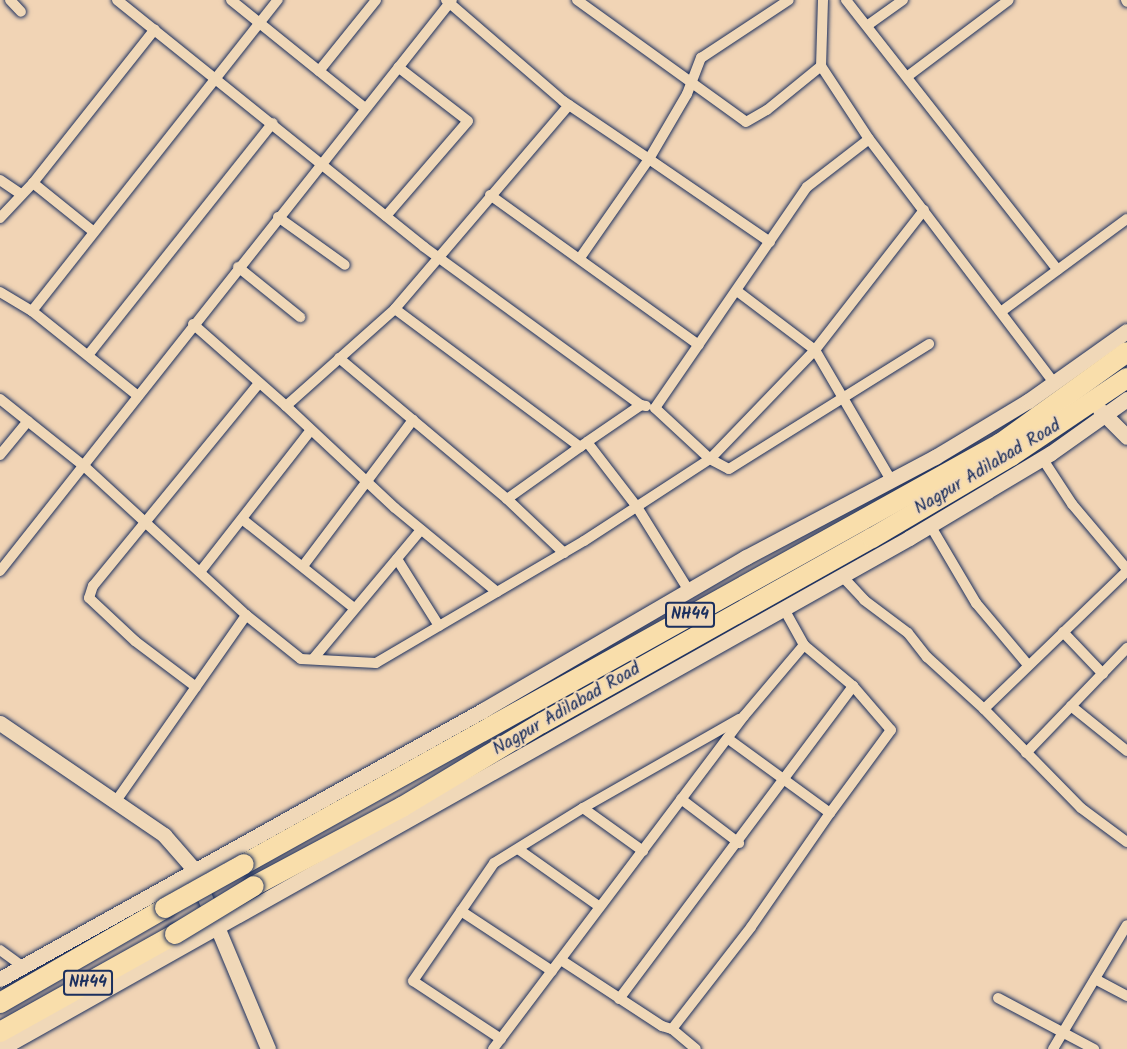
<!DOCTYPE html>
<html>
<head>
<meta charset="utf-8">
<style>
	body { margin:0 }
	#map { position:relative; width:1127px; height:1049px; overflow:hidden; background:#f1d4b5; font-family:Kalam,sans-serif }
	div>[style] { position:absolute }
	.roads { filter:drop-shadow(0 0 2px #1b2f5e) drop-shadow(0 0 2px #1b2f5e) }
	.street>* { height:10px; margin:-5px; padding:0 5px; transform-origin:5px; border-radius:5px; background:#f0d8b8 }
	.secondary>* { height:15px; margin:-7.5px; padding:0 7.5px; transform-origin:7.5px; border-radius:7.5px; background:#f0d8b8 }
	.highway>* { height:20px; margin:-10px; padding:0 10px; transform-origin:10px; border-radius:10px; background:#f9deab }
	.bridges { filter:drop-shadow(0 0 2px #1b2f5e) drop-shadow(0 0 2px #1b2f5e) }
	.highway-bridge>* { height:20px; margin:-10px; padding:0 10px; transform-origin:10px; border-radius:10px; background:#f9deab }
	span { translate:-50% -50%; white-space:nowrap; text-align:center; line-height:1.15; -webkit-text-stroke:4.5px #f0d8b8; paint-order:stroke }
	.shield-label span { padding:2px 4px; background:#f0d8b8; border:2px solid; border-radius:4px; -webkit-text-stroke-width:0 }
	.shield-label { font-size:16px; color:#1b2f5e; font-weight:700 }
	.street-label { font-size:18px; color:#1b2f5e }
</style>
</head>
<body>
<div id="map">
	<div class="roads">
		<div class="street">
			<div style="left:10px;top:0;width:16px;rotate:47deg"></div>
			<div style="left:117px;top:0;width:394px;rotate:38.8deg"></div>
			<div style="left:424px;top:247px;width:268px;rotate:36.1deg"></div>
			<div style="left:231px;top:0;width:172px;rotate:38.9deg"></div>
			<div style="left:446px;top:0;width:155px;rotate:40.8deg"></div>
			<div style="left:563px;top:101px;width:104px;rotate:34deg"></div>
			<div style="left:649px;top:159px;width:121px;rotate:124.9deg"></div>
			<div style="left:577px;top:0;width:208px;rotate:35.8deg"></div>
			<div style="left:746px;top:122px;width:24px;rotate:-30deg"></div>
			<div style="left:767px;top:110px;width:70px;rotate:-39.2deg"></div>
			<div style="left:823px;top:0;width:66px;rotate:91.7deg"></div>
			<div style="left:821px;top:66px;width:87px;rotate:56.7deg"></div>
			<div style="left:869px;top:139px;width:306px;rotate:52.8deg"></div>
			<div style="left:846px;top:0;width:343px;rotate:51.9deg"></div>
			<div style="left:1126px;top:0;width:2px;rotate:63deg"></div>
			<div style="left:868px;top:25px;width:43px;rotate:-35.5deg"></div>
			<div style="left:319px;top:71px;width:91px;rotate:-51.2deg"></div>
			<div style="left:908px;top:76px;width:126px;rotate:-37deg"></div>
			<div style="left:569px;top:105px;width:268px;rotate:130.5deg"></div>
			<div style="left:395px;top:309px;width:231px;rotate:36.7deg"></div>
			<div style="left:0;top:180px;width:25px;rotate:34deg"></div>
			<div style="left:33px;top:183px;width:78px;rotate:38.8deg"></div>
			<div style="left:490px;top:195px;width:257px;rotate:35.7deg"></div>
			<div style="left:924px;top:210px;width:177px;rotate:127.9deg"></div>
			<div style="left:815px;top:350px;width:151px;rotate:133.9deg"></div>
			<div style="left:710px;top:459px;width:21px;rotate:28deg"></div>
			<div style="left:729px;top:469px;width:236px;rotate:-32deg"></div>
			<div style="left:386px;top:216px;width:125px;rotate:-49.2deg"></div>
			<div style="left:468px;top:121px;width:88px;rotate:-142.4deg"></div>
			<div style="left:278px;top:217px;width:82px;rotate:35.6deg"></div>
			<div style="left:0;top:218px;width:48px;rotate:-46.7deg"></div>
			<div style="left:33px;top:183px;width:196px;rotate:-51.6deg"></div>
			<div style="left:770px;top:242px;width:147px;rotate:-145.6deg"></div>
			<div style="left:649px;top:159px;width:75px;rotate:-59.7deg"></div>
			<div style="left:687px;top:94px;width:39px;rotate:-69deg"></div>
			<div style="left:701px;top:58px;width:105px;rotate:-33.4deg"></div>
			<div style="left:238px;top:267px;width:80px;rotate:38.9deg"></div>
			<div style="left:737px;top:291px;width:98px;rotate:37.1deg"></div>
			<div style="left:815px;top:350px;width:151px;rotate:59.7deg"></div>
			<div style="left:0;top:292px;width:37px;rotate:31deg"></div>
			<div style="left:32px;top:311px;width:136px;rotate:38.7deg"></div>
			<div style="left:32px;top:311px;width:397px;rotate:-51.7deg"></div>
			<div style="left:1002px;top:311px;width:155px;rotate:-36.4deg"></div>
			<div style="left:193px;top:324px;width:124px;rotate:41.4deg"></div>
			<div style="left:286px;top:406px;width:146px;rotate:-41.7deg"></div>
			<div style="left:89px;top:354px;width:295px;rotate:-51.5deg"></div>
			<div style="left:339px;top:358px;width:219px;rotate:40deg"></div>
			<div style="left:0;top:399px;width:107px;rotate:38.6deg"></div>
			<div style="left:84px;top:466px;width:220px;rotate:42.6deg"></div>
			<div style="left:286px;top:406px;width:149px;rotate:43.1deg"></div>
			<div style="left:395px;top:508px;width:132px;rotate:39.5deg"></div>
			<div style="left:646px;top:406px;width:5px;rotate:-169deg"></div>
			<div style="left:641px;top:405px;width:65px;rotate:145.6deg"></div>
			<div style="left:587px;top:442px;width:82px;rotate:52.4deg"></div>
			<div style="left:637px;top:507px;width:99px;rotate:58.2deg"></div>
			<div style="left:0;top:455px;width:44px;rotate:-50.5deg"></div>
			<div style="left:1042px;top:458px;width:55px;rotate:56.9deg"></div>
			<div style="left:1072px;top:504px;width:85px;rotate:49.8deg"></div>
			<div style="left:242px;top:519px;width:144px;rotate:38.5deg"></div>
			<div style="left:930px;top:525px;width:91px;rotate:59.5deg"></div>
			<div style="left:976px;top:603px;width:81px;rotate:50deg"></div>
			<div style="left:564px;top:553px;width:79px;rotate:-136.5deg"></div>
			<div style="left:507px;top:499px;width:95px;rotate:-35.5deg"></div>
			<div style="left:397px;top:559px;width:79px;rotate:57.9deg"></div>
			<div style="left:303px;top:566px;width:183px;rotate:-53deg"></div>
			<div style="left:0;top:571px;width:728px;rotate:-51.64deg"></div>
			<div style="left:200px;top:572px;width:180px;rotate:-52deg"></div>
			<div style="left:842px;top:576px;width:33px;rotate:47deg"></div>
			<div style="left:864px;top:600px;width:55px;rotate:36.9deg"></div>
			<div style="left:908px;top:633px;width:31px;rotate:52deg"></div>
			<div style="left:927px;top:657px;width:77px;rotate:42.4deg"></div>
			<div style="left:984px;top:709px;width:139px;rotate:45.6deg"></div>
			<div style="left:1081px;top:808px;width:57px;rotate:36.5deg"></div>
			<div style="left:1063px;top:632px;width:58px;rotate:46.4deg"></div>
			<div style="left:804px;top:645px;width:64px;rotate:39.9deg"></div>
			<div style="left:853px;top:686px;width:58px;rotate:49.2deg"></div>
			<div style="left:891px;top:730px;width:103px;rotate:126.3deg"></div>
			<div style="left:313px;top:659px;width:168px;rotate:-50.1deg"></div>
			<div style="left:196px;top:687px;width:76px;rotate:-143deg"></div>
			<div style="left:135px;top:641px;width:63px;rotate:-136.9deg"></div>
			<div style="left:89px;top:598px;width:13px;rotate:-72deg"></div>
			<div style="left:93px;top:586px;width:262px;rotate:-50.7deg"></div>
			<div style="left:1071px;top:706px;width:72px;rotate:38.8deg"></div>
			<div style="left:984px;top:709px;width:199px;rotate:-44deg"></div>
			<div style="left:1026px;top:753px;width:146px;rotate:-46.1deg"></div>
			<div style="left:681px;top:799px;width:73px;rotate:37.2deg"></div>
			<div style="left:116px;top:801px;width:227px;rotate:-55deg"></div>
			<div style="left:246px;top:615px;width:70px;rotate:38.7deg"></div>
			<div style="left:301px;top:659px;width:75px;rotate:3.1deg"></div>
			<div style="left:376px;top:663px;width:241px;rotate:-30.4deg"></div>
			<div style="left:584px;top:541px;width:150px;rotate:-33.1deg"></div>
			<div style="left:710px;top:459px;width:75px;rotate:-137.2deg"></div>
			<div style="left:655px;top:408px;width:268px;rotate:-55.5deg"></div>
			<div style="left:807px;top:187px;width:78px;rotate:-37.7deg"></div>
			<div style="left:583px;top:808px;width:180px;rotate:-29.7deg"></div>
			<div style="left:518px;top:849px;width:100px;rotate:35.3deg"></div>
			<div style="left:461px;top:911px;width:109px;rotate:33.4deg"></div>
			<div style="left:0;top:950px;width:29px;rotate:36deg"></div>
			<div style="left:561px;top:960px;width:121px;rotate:33.2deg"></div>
			<div style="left:662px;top:1026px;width:10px;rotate:17deg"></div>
			<div style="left:672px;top:1029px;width:31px;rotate:40deg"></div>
			<div style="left:1095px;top:979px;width:36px;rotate:28deg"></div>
			<div style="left:998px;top:998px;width:109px;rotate:28deg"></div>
			<div style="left:619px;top:999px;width:391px;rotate:-53.2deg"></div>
			<div style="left:672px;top:1029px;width:129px;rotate:-52.2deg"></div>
			<div style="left:751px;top:927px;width:139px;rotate:-55.3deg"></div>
			<div style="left:830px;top:813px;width:127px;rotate:-143.9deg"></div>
			<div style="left:501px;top:1039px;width:105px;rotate:-146.6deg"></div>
			<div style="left:413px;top:981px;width:143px;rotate:-55.5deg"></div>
			<div style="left:494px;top:863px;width:105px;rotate:-31.7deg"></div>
			<div style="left:583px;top:808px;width:74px;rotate:35.6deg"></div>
			<div style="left:493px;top:1049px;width:417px;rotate:-53deg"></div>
			<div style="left:744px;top:716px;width:93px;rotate:-49.8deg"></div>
			<div style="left:804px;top:645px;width:41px;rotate:-119.1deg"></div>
			<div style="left:1053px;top:1049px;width:144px;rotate:-59.2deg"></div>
		</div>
		<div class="secondary">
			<div style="left:1100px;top:410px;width:38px;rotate:45deg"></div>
			<div style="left:0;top:723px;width:199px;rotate:34.3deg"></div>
			<div style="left:164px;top:835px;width:43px;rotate:48.8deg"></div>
			<div style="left:192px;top:867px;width:197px;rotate:67.3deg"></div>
			<div style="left:0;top:979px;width:555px;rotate:-29.1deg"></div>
			<div style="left:485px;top:709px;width:302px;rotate:-30.2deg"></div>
			<div style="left:746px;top:557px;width:214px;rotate:-27.9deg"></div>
			<div style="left:935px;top:457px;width:109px;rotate:-31.1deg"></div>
			<div style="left:1028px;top:401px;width:121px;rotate:-35.3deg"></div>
			<div style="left:0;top:1049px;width:1043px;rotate:-29.34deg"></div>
			<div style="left:909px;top:538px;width:165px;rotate:-30.9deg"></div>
			<div style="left:1051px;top:453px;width:93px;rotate:-35.4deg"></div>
		</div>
		<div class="highway">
			<div style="left:244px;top:864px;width:866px;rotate:-29.08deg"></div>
			<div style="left:1001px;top:443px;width:155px;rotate:-35.8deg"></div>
			<div style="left:254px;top:886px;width:168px;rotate:-28.1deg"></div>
			<div style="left:402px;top:807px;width:163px;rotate:-31deg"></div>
			<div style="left:542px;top:723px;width:378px;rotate:-29.3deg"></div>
			<div style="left:872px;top:538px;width:161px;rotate:-30.5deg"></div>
			<div style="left:1011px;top:456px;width:140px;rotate:-33.9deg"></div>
			<div style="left:0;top:1003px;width:190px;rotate:-29.9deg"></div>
			<div style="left:0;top:1032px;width:201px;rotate:-29.2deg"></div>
		</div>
	</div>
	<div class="bridges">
		<div class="highway-bridge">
			<div style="left:165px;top:908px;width:90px;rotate:-29.1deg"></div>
			<div style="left:175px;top:934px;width:92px;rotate:-31.3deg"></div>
		</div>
	</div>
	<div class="shield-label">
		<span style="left:690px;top:615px">NH44</span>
		<span style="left:88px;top:983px">NH44</span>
	</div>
	<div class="street-label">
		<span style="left:988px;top:468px;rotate:-31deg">Nagpur Adilabad Road</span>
		<span style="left:567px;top:710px;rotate:-30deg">Nagpur Adilabad Road</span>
	</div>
</div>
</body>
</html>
